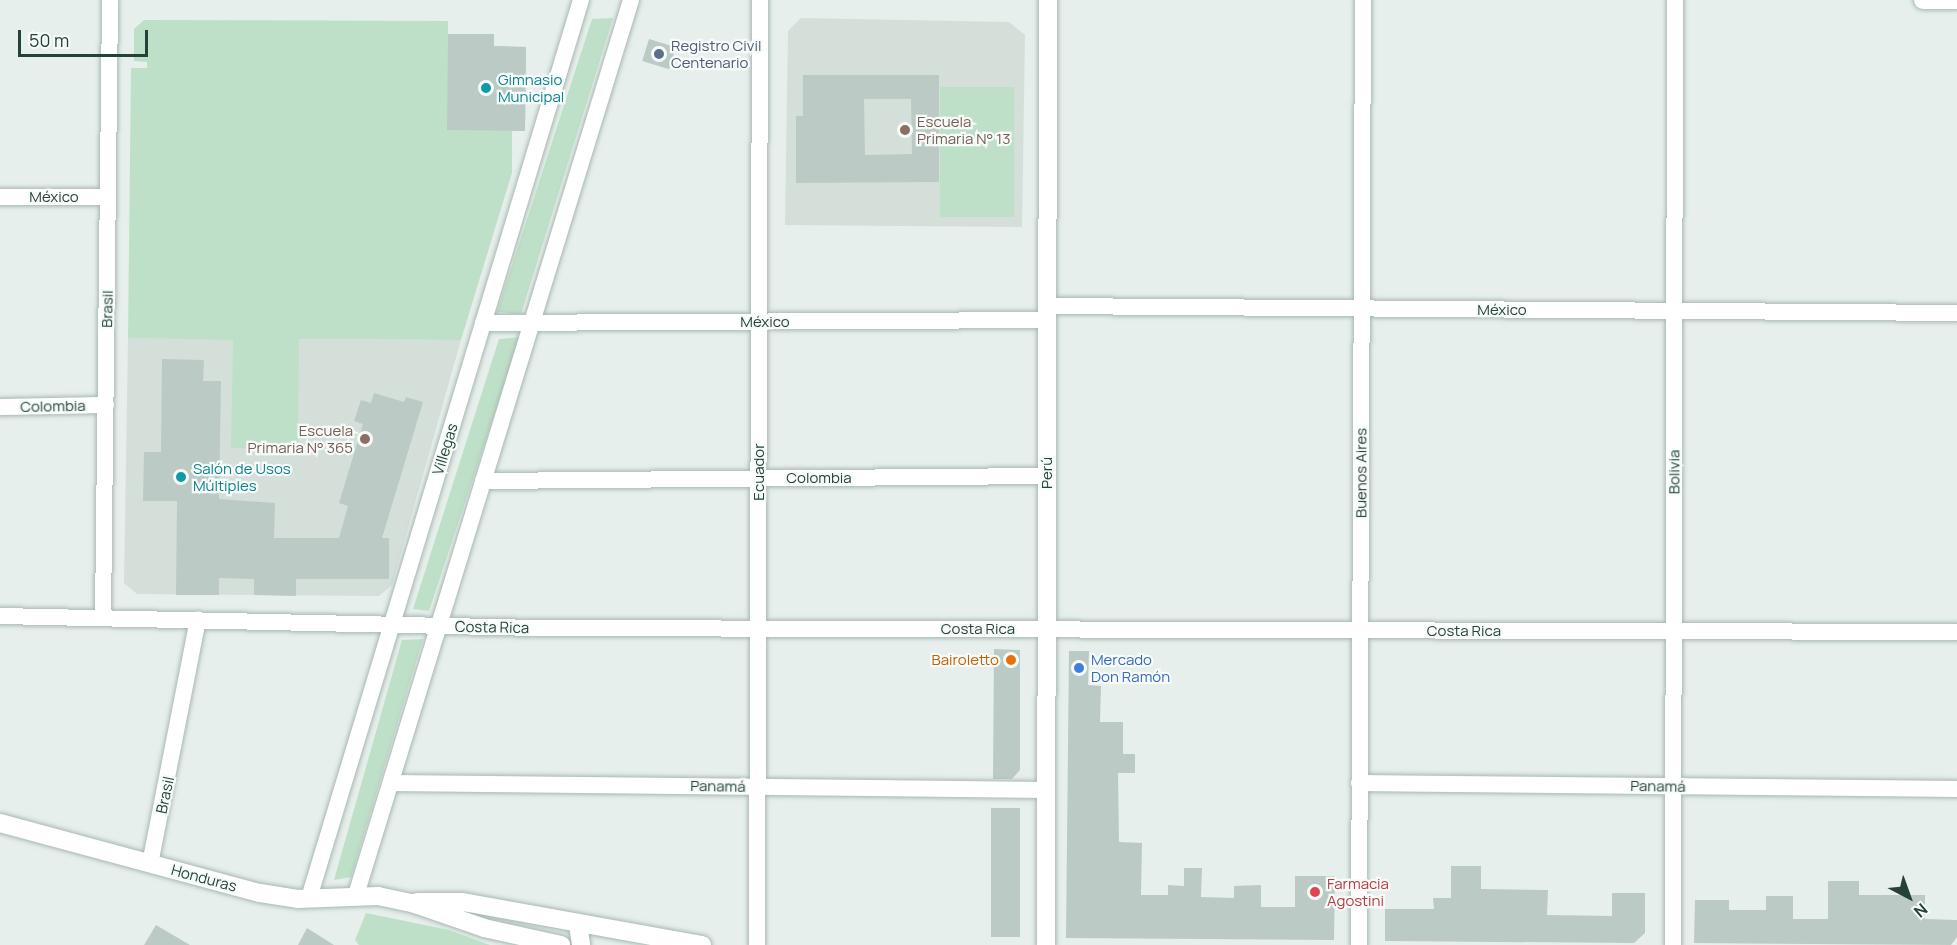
<!DOCTYPE html>
<html>
<head>
<meta charset="utf-8">
<style>
	body { margin:0 }
	#map { position:relative; width:1957px; height:945px; overflow:hidden; background:#e6efeb; font-family:Manrope,sans-serif }
	div>[style] { position:absolute }
	.built>* { inset:0; background:#d4dfda }
	.green>* { inset:0; background:#bfe0c8; transform-origin:0 0 }
	.building>* { inset:0; background:#bbcac4; transform-origin:0 0 }
	.roads { filter:drop-shadow(0 0 2px #a8b8b2) drop-shadow(0 0 2px #a8b8b2) }
	.street>* { height:16px; margin:-8px; padding:0 8px; transform-origin:8px; border-radius:8px; background:#fff }
	.secondary>* { height:18px; margin:-9px; padding:0 9px; transform-origin:9px; border-radius:9px; background:#fff }
	.dots>* { width:16px; height:16px; translate:-50% -50%; box-sizing:border-box; border:3px solid #f7fbf9; border-radius:50% }
	span { translate:-50% -50%; white-space:nowrap; text-align:center; line-height:1.15; -webkit-text-stroke:4.5px #f7fbf9; paint-order:stroke }
	.service-label { font-size:15px; color:#4e5e75 }
	.left { translate:0 -50%; text-align:left }
	.culture-label { font-size:15px; color:#0d838f }
	.education-label { font-size:15px; color:#785e54 }
	.right { translate:-100% -50%; text-align:right }
	.street-label { font-size:15px; color:#24423a }
	.shop-label { font-size:15px; color:#366cbe }
	.food-label { font-size:15px; color:#c56008 }
	.health-label { font-size:15px; color:#be3a42 }
	.north { position:absolute; left:1879px; top:867px; width:60px; height:60px; -webkit-text-stroke:4px #f7fbf9; paint-order:stroke; rotate:139deg; font-size:16px; font-weight:700; line-height:24px; text-align:center; color:#24423a }
	.north::after { content:''; display:block; margin:auto; width:21px; height:27px; background:#24423a; clip-path:polygon(50% 0,100% 100%,50% 72%,0 100%) }
	.scale { position:absolute; left:18px; top:30px; width:130px; height:27px; box-sizing:border-box; border:3px solid #24423a; border-top:0; padding-left:8px; font-size:18px; line-height:21px; white-space:nowrap; color:#24423a; -webkit-text-stroke:4px #f7fbf9; paint-order:stroke }
</style>
</head>
<body>
<div id="map">
	<div class="built">
		<div style="clip-path:polygon(801px 18px,1009px 22px,1025px 35px,1022px 227px,785px 225px,788px 31px)"></div>
		<div style="clip-path:polygon(128px 338px,461px 340px,392px 585px,379px 596px,137px 594px,124px 583px)"></div>
	</div>
	<div class="green">
		<div style="clip-path:polygon(613px 18px,521px 314px,497px 312px,592px 19px)"></div>
		<div style="clip-path:polygon(144px 20px,448px 21px,448px 34px,494px 34px,494px 46px,526px 47px,525px 131px,512px 131px,512px 173px,461px 340px,299px 339px,298px 449px,231px 448px,233px 340px,128px 338px,131px 68px,147px 68px,147px 62px,134px 61px,134px 29px)"></div>
		<div style="left:940px;top:87px;width:74px;height:130px"></div>
		<div style="clip-path:polygon(520px 337px,429px 611px,413px 609px,499px 339px)"></div>
		<div style="clip-path:polygon(423px 639px,351px 877px,334px 880px,402px 640px)"></div>
		<div style="clip-path:polygon(366px 913px,449px 930px,490px 945px,359px 945px,355px 940px)"></div>
	</div>
	<div class="building">
		<div style="clip-path:polygon(448px 34px,494px 34px,494px 46px,526px 47px,525px 131px,447px 130px)"></div>
		<div style="left:649px;top:39px;width:28px;height:23px;rotate:17deg"></div>
		<div style="clip-path:polygon(evenodd,803px 75px,939px 75px,939px 182px,796px 183px,796px 116px,803px 116px,803px 75px,864px 99px,911px 99px,912px 154px,865px 155px,864px 99px)"></div>
		<div style="clip-path:polygon(162px 359px,204px 360px,203px 381px,221px 381px,219px 499px,275px 503px,274px 538px,339px 538px,348px 506px,339px 503px,363px 424px,354px 421px,361px 400px,371px 403px,374px 393px,404px 402px,406px 397px,423px 402px,382px 538px,389px 538px,389px 579px,296px 579px,296px 596px,254px 595px,254px 579px,219px 578px,219px 595px,176px 595px,177px 501px,143px 501px,144px 452px,161px 452px)"></div>
		<div style="clip-path:polygon(994px 649px,1020px 650px,1020px 770px,1012px 779px,993px 779px)"></div>
		<div style="clip-path:polygon(1069px 651px,1089px 651px,1088px 685px,1101px 686px,1100px 722px,1123px 722px,1123px 754px,1135px 754px,1135px 773px,1118px 773px,1119px 842px,1142px 843px,1141px 895px,1168px 895px,1168px 885px,1184px 886px,1184px 868px,1202px 868px,1201px 897px,1234px 898px,1234px 886px,1261px 885px,1261px 907px,1295px 907px,1295px 876px,1335px 876px,1334px 940px,1066px 938px)"></div>
		<div style="left:991px;top:808px;width:29px;height:129px"></div>
		<div style="clip-path:polygon(1451px 866px,1481px 866px,1481px 889px,1548px 890px,1547px 915px,1612px 916px,1612px 893px,1645px 893px,1645px 933px,1634px 943px,1385px 941px,1385px 909px,1434px 909px,1433px 898px,1451px 898px)"></div>
		<div style="clip-path:polygon(1828px 881px,1859px 881px,1859px 895px,1925px 895px,1925px 919px,1957px 920px,1957px 937px,1951px 945px,1694px 943px,1695px 900px,1729px 900px,1729px 910px,1766px 910px,1766px 896px,1793px 896px,1793px 919px,1828px 919px)"></div>
		<div style="clip-path:polygon(156px 925px,190px 945px,144px 945px)"></div>
		<div style="clip-path:polygon(307px 928px,334px 945px,298px 945px)"></div>
	</div>
	<div class="roads">
		<div class="street">
			<div style="left:0;top:197px;width:108px"></div>
			<div style="left:1048px;top:306px;width:909px;rotate:0.44deg"></div>
			<div style="left:483px;top:323px;width:565px;rotate:-0.3deg"></div>
			<div style="left:0;top:407px;width:106px;rotate:-1.1deg"></div>
			<div style="left:483px;top:481px;width:564px;rotate:-0.51deg"></div>
			<div style="left:0;top:616px;width:538px;rotate:1.28deg"></div>
			<div style="left:538px;top:628px;width:1419px;rotate:0.16deg"></div>
			<div style="left:103px;top:618px;width:618px;rotate:-89.35deg"></div>
			<div style="left:391px;top:783px;width:655px;rotate:0.61deg"></div>
			<div style="left:1359px;top:783px;width:598px;rotate:0.57deg"></div>
			<div style="left:150px;top:864px;width:249px;rotate:-78.9deg"></div>
			<div style="left:356px;top:895px;width:936px;rotate:-72.92deg"></div>
			<div style="left:309px;top:898px;width:938px;rotate:-73.15deg"></div>
			<div style="left:757px;top:945px;width:945px;rotate:-89.82deg"></div>
			<div style="left:1359px;top:945px;width:945px;rotate:-89.76deg"></div>
			<div style="left:1673px;top:945px;width:945px;rotate:-89.88deg"></div>
		</div>
		<div class="secondary">
			<div style="left:1923px;top:0;width:34px"></div>
			<div style="left:0;top:823px;width:269px;rotate:15.1deg"></div>
			<div style="left:260px;top:893px;width:38px;rotate:9deg"></div>
			<div style="left:298px;top:899px;width:80px;rotate:-2.1deg"></div>
			<div style="left:378px;top:896px;width:35px;rotate:12deg"></div>
			<div style="left:412px;top:903px;width:76px;rotate:19.1deg"></div>
			<div style="left:484px;top:928px;width:79px;rotate:12.4deg"></div>
			<div style="left:417px;top:902px;width:46px"></div>
			<div style="left:463px;top:902px;width:243px;rotate:10.2deg"></div>
			<div style="left:578px;top:925px;width:20px;rotate:81deg"></div>
			<div style="left:1046px;top:945px;width:945px;rotate:-89.88deg"></div>
		</div>
	</div>
	<div class="dots">
		<div style="left:659px;top:54px;background:#5c6f8a"></div>
		<div style="left:486px;top:88px;background:#0f9aa8"></div>
		<div style="left:905px;top:130px;background:#8d6e63"></div>
		<div style="left:365px;top:439px;background:#8d6e63"></div>
		<div style="left:181px;top:477px;background:#0f9aa8"></div>
		<div style="left:1011px;top:660px;background:#e8710a"></div>
		<div style="left:1079px;top:668px;background:#3f7fe0"></div>
		<div style="left:1315px;top:892px;background:#e0444e"></div>
	</div>
	<div class="service-label">
		<span class="left" style="left:671px;top:54px">Registro Civil<br>Centenario</span>
	</div>
	<div class="culture-label">
		<span class="left" style="left:498px;top:88px">Gimnasio<br>Municipal</span>
		<span class="left" style="left:193px;top:477px">Salón de Usos<br>Múltiples</span>
	</div>
	<div class="education-label">
		<span class="left" style="left:917px;top:130px">Escuela<br>Primaria N° 13</span>
		<span class="right" style="left:353px;top:439px">Escuela<br>Primaria N° 365</span>
	</div>
	<div class="street-label">
		<span style="left:54px;top:197px">México</span>
		<span style="left:107px;top:309px;rotate:-89deg">Brasil</span>
		<span style="left:1502px;top:310px">México</span>
		<span style="left:765px;top:322px">México</span>
		<span style="left:53px;top:406px;rotate:-1deg">Colombia</span>
		<span style="left:445px;top:449px;rotate:-73deg">Villegas</span>
		<span style="left:759px;top:472px;rotate:-90deg">Ecuador</span>
		<span style="left:1674px;top:472px;rotate:-90deg">Bolivia</span>
		<span style="left:1047px;top:473px;rotate:-90deg">Perú</span>
		<span style="left:1361px;top:473px;rotate:-90deg">Buenos Aires</span>
		<span style="left:819px;top:478px">Colombia</span>
		<span style="left:492px;top:627px;rotate:1deg">Costa Rica</span>
		<span style="left:978px;top:629px">Costa Rica</span>
		<span style="left:1464px;top:631px">Costa Rica</span>
		<span style="left:718px;top:786px;rotate:1deg">Panamá</span>
		<span style="left:1658px;top:786px;rotate:1deg">Panamá</span>
		<span style="left:165px;top:795px;rotate:-78deg">Brasil</span>
		<span style="left:204px;top:878px;rotate:15deg">Honduras</span>
	</div>
	<div class="shop-label">
		<span class="left" style="left:1091px;top:668px">Mercado<br>Don Ramón</span>
	</div>
	<div class="food-label">
		<span class="right" style="left:999px;top:660px">Bairoletto</span>
	</div>
	<div class="health-label">
		<span class="left" style="left:1327px;top:892px">Farmacia<br>Agostini</span>
	</div>
	<div class="north">N</div>
	<div class="scale">50 m</div>
</div>
</body>
</html>
